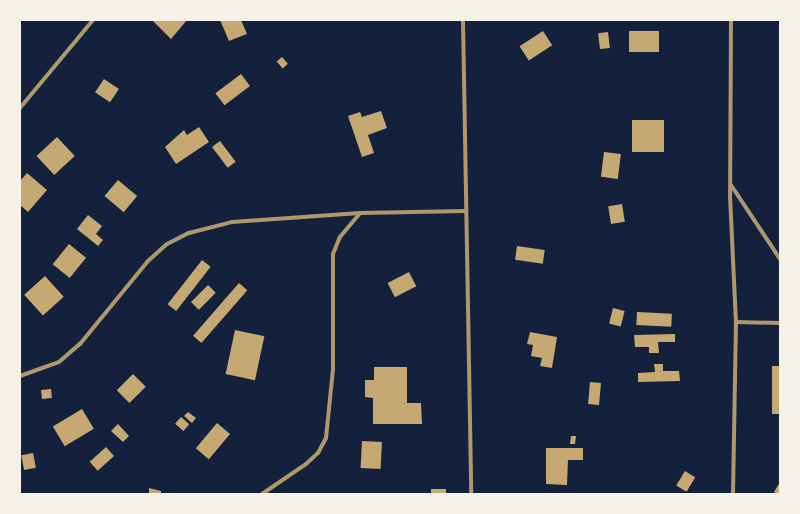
<!DOCTYPE html>
<html>
<head>
<meta charset="utf-8">
<style>
	body { margin:0 }
	#map { position:relative; width:800px; height:514px; overflow:hidden; background:#14213d; font-family:Signika,sans-serif }
	div>[style] { position:absolute }
	.building>* { inset:0; background:#c6a872; transform-origin:0 0 }
	.minor>* { height:4px; margin:-2px; padding:0 2px; transform-origin:2px; border-radius:2px; background:#b1986c }
	span { translate:-50% -50%; white-space:nowrap; text-align:center; line-height:1.15; -webkit-text-stroke:3.5px #f6f1e7; paint-order:stroke }
	.frame { position:absolute; inset:0; border:21px solid #f6f1e7; pointer-events:none }
</style>
</head>
<body>
<div id="map">
	<div class="building">
		<div style="clip-path:polygon(152px 20px,187px 20px,171px 39px)"></div>
		<div style="clip-path:polygon(220px 20px,241px 20px,247px 34px,229px 41px)"></div>
		<div style="left:543px;top:31px;width:17px;height:28px;rotate:57deg"></div>
		<div style="left:629px;top:31px;width:30px;height:21px"></div>
		<div style="left:608px;top:32px;width:16px;height:10px;rotate:83deg"></div>
		<div style="left:282px;top:57px;width:9px;height:7px;rotate:49deg"></div>
		<div style="left:241px;top:74px;width:15px;height:32px;rotate:53deg"></div>
		<div style="left:104px;top:79px;width:18px;height:16px;rotate:34deg"></div>
		<div style="clip-path:polygon(381px 111px,387px 128px,368px 135px,374px 153px,362px 157px,348px 116px,360px 112px,362px 117px)"></div>
		<div style="left:632px;top:120px;width:32px;height:32px"></div>
		<div style="clip-path:polygon(199px 127px,209px 142px,176px 164px,165px 147px,184px 130px,187px 135px)"></div>
		<div style="left:57px;top:137px;width:26px;height:28px;rotate:47deg"></div>
		<div style="left:220px;top:141px;width:26px;height:10px;rotate:53deg"></div>
		<div style="left:604px;top:152px;width:17px;height:25px;rotate:7deg"></div>
		<div style="clip-path:polygon(27px 173px,47px 190px,28px 212px,20px 205px,20px 181px)"></div>
		<div style="left:118px;top:180px;width:25px;height:21px;rotate:40deg"></div>
		<div style="left:622px;top:204px;width:18px;height:14px;rotate:81deg"></div>
		<div style="clip-path:polygon(88px 215px,102px 226px,96px 234px,103px 240px,98px 246px,77px 229px)"></div>
		<div style="left:69px;top:244px;width:22px;height:26px;rotate:39deg"></div>
		<div style="left:517px;top:246px;width:28px;height:14px;rotate:8deg"></div>
		<div style="left:202px;top:260px;width:11px;height:56px;rotate:38deg"></div>
		<div style="left:409px;top:272px;width:16px;height:24px;rotate:63deg"></div>
		<div style="left:45px;top:276px;width:28px;height:28px;rotate:48deg"></div>
		<div style="left:239px;top:283px;width:11px;height:70px;rotate:41deg"></div>
		<div style="left:208px;top:285px;width:11px;height:24px;rotate:45deg"></div>
		<div style="left:613px;top:308px;width:12px;height:16px;rotate:14deg"></div>
		<div style="left:637px;top:312px;width:35px;height:13px;rotate:3deg"></div>
		<div style="left:235px;top:330px;width:30px;height:45px;rotate:12deg"></div>
		<div style="clip-path:polygon(530px 332px,557px 337px,552px 368px,540px 366px,542px 358px,531px 356px,533px 345px,527px 344px)"></div>
		<div style="clip-path:polygon(675px 334px,675px 342px,658px 342px,659px 353px,649px 353px,649px 347px,635px 347px,634px 335px)"></div>
		<div style="clip-path:polygon(654px 364px,663px 364px,663px 371px,679px 371px,680px 381px,638px 382px,638px 373px,655px 372px)"></div>
		<div style="left:772px;top:366px;width:8px;height:48px"></div>
		<div style="clip-path:polygon(374px 367px,407px 367px,407px 403px,421px 403px,422px 424px,373px 424px,373px 398px,365px 397px,365px 380px,374px 380px)"></div>
		<div style="left:133px;top:374px;width:18px;height:23px;rotate:45deg"></div>
		<div style="left:590px;top:382px;width:11px;height:22px;rotate:5deg"></div>
		<div style="left:51px;top:389px;width:9px;height:10px;rotate:84deg"></div>
		<div style="left:82px;top:409px;width:23px;height:34px;rotate:59deg"></div>
		<div style="clip-path:polygon(188px 412px,196px 418px,192px 423px,184px 416px)"></div>
		<div style="left:181px;top:417px;width:11px;height:9px;rotate:41deg"></div>
		<div style="left:217px;top:423px;width:17px;height:33px;rotate:40deg"></div>
		<div style="clip-path:polygon(118px 424px,129px 436px,123px 442px,111px 431px)"></div>
		<div style="clip-path:polygon(571px 436px,576px 436px,575px 444px,570px 444px)"></div>
		<div style="left:362px;top:441px;width:20px;height:27px;rotate:3deg"></div>
		<div style="left:106px;top:447px;width:12px;height:22px;rotate:48deg"></div>
		<div style="clip-path:polygon(546px 448px,583px 448px,583px 460px,568px 460px,567px 485px,546px 484px)"></div>
		<div style="left:33px;top:453px;width:15px;height:12px;rotate:79deg"></div>
		<div style="left:685px;top:471px;width:12px;height:17px;rotate:31deg"></div>
		<div style="clip-path:polygon(780px 482px,780px 494px,777px 494px,774px 492px)"></div>
		<div style="clip-path:polygon(149px 488px,161px 491px,161px 494px,140px 494px,149px 493px)"></div>
		<div style="left:431px;top:489px;width:15px;height:5px"></div>
	</div>
	<div class="minor">
		<div style="left:463px;top:20px;width:474px;rotate:89deg"></div>
		<div style="left:731px;top:20px;width:176px;rotate:90.3deg"></div>
		<div style="left:730px;top:196px;width:126px;rotate:87.3deg"></div>
		<div style="left:736px;top:322px;width:172px;rotate:91deg"></div>
		<div style="left:20px;top:108px;width:114px;rotate:-50.3deg"></div>
		<div style="left:731px;top:185px;width:89px;rotate:56.5deg"></div>
		<div style="left:736px;top:322px;width:44px;rotate:1.3deg"></div>
		<div style="left:20px;top:376px;width:41px;rotate:-19.7deg"></div>
		<div style="left:59px;top:362px;width:28px;rotate:-41deg"></div>
		<div style="left:80px;top:344px;width:107px;rotate:-50.7deg"></div>
		<div style="left:148px;top:261px;width:25px;rotate:-42deg"></div>
		<div style="left:167px;top:244px;width:25px;rotate:-27deg"></div>
		<div style="left:189px;top:233px;width:44px;rotate:-14.3deg"></div>
		<div style="left:232px;top:222px;width:128px;rotate:-4deg"></div>
		<div style="left:360px;top:213px;width:106px;rotate:-1.1deg"></div>
		<div style="left:262px;top:494px;width:53px;rotate:-34.3deg"></div>
		<div style="left:306px;top:464px;width:16px;rotate:-43deg"></div>
		<div style="left:318px;top:453px;width:17px;rotate:-62deg"></div>
		<div style="left:326px;top:438px;width:69px;rotate:-84.2deg"></div>
		<div style="left:333px;top:369px;width:115px;rotate:-90deg"></div>
		<div style="left:333px;top:254px;width:18px;rotate:-68deg"></div>
		<div style="left:340px;top:237px;width:31px;rotate:-50deg"></div>
	</div>
	<div class="frame"></div>
</div>
</body>
</html>
